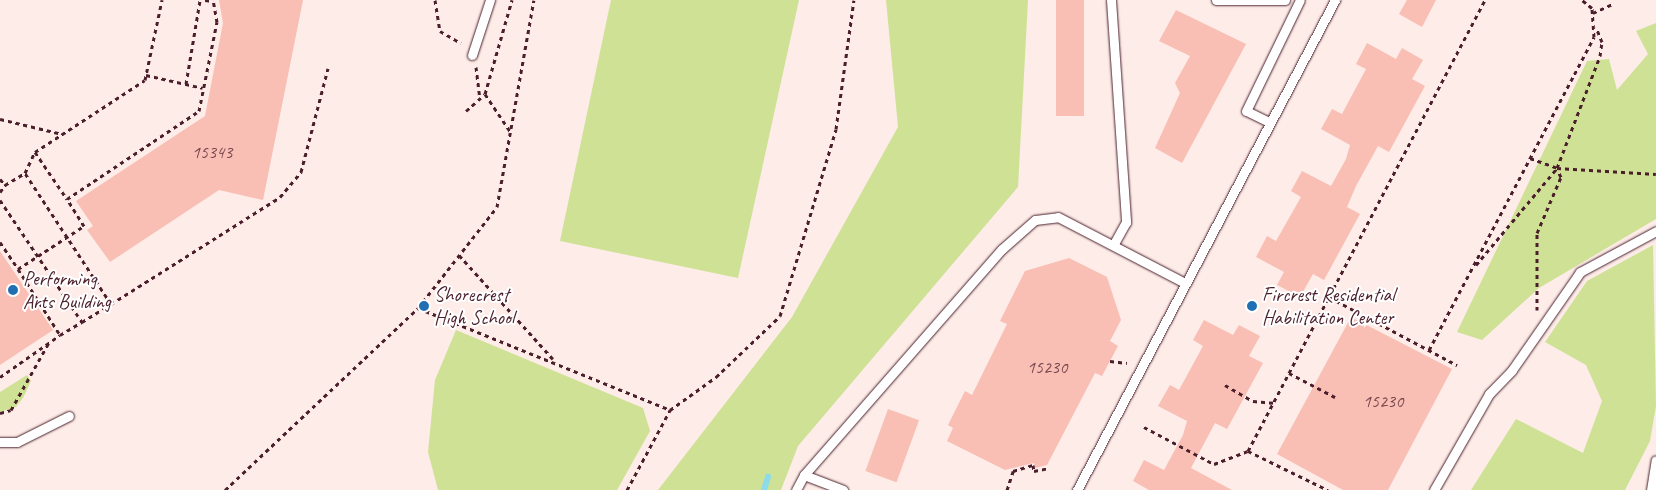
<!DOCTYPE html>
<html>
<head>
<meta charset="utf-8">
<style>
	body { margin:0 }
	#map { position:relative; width:1656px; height:490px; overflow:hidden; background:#fff; font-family:Caveat,sans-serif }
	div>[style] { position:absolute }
	.built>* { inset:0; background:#fdece8; transform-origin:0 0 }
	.green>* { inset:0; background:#cfe195 }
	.stream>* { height:6px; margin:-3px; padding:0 3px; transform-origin:3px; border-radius:3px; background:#8cdbe8 }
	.building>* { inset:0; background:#f9beb4; transform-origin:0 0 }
	.path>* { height:3px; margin-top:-1.5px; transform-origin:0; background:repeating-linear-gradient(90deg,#4a1f2b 0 4px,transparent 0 8px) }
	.roads { filter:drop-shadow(0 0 1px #4a1f2b) drop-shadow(0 0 1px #4a1f2b) }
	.lane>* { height:9px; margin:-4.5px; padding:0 4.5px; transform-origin:4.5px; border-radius:4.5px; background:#fff }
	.dots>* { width:14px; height:14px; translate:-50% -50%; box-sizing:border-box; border:2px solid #fff; border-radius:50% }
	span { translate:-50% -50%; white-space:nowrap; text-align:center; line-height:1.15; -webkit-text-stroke:4px #fff; paint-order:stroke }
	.number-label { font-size:18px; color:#76474d }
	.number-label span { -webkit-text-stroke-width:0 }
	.poi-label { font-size:20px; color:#4a1f2b }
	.left { translate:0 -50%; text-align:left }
</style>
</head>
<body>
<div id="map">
	<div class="built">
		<div style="left:0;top:0;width:1656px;height:490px"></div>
	</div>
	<div class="green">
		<div style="clip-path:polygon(611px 0,799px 0,738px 278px,560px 241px)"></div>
		<div style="clip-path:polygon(886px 0,1028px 0,1018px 187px,798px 446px,781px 490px,658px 490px,792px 317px,898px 127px)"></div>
		<div style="clip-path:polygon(1656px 23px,1656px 219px,1539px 288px,1482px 340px,1457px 332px,1587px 61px,1609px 59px,1617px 90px,1648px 54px,1636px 31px)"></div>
		<div style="clip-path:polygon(1653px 245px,1656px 406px,1650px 441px,1625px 490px,1471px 490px,1516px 419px,1583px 453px,1602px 401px,1586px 365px,1545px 342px,1587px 281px)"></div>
		<div style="clip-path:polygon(456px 330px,643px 408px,650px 431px,617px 490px,438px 490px,428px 452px,435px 380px)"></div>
		<div style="clip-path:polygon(27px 375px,31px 381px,23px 398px,16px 407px,0 412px,0 392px)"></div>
	</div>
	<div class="stream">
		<div style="left:764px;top:490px;width:14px;rotate:-73deg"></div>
	</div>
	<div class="building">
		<div style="clip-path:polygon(219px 0,303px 0,263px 200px,219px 190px,110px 262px,87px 230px,93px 226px,76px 201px,205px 116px,223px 23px)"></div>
		<div style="left:1056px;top:0;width:28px;height:116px"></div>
		<div style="clip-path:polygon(1407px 0,1436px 0,1422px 27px,1399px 14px)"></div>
		<div style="clip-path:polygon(1176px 10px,1246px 44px,1182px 163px,1155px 148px,1180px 93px,1175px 83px,1190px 56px,1159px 41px)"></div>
		<div style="clip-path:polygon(1367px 43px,1396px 59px,1402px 48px,1423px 60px,1412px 79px,1425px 86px,1389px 152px,1378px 146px,1356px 186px,1347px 207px,1360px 214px,1324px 280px,1313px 274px,1300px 297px,1277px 285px,1284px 272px,1256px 257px,1267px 236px,1276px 241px,1301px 197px,1291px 191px,1302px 171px,1331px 186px,1346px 159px,1350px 145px,1321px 129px,1332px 109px,1342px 114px,1366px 69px,1356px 64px)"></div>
		<div style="clip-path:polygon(0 251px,53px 330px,0 365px)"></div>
		<div style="clip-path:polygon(1069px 258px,1107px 277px,1121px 320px,1110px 341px,1118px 346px,1102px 376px,1095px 373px,1047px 465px,1035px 468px,1034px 463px,1005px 470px,947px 441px,953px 428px,948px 425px,965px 391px,972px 395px,1007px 324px,1000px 321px,1025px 271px)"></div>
		<div style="clip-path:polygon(1351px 317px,1452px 369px,1388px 490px,1343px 490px,1277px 454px)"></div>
		<div style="clip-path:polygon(1204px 320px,1233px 335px,1239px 325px,1260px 336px,1249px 356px,1263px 363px,1227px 429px,1215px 423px,1191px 468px,1232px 490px,1149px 490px,1133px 481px,1144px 460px,1164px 470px,1183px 435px,1187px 421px,1158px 406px,1170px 385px,1179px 390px,1203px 346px,1193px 340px)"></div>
		<div style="left:888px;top:409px;width:33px;height:66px;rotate:20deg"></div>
	</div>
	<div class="path">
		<div style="left:205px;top:0;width:8px;rotate:7deg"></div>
		<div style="left:435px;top:0;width:31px;rotate:81deg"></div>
		<div style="left:440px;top:31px;width:24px;rotate:30deg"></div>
		<div style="left:1593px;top:13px;width:23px;rotate:-25deg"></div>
		<div style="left:476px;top:67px;width:31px;rotate:83deg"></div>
		<div style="left:146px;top:75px;width:58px;rotate:12.8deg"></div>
		<div style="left:186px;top:84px;width:85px;rotate:-80.5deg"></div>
		<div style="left:485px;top:94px;width:45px;rotate:56deg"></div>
		<div style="left:466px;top:111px;width:25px;rotate:-42deg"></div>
		<div style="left:485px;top:94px;width:98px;rotate:-74deg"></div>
		<div style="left:0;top:119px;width:64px;rotate:13.6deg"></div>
		<div style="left:35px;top:152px;width:57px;rotate:55.8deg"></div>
		<div style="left:67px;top:199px;width:159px;rotate:-33.7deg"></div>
		<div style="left:199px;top:111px;width:91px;rotate:-78.6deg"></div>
		<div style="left:217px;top:22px;width:22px;rotate:-100deg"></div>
		<div style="left:1530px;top:158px;width:29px;rotate:20deg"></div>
		<div style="left:1557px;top:168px;width:99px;rotate:3.5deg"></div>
		<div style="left:0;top:179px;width:8px;rotate:50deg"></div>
		<div style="left:5px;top:185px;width:23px;rotate:-31deg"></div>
		<div style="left:25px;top:173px;width:23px;rotate:-65deg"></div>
		<div style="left:35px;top:152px;width:131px;rotate:-33.2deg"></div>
		<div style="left:145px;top:80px;width:82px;rotate:-78deg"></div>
		<div style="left:0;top:192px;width:9px;rotate:-54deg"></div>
		<div style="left:0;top:200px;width:147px;rotate:56.1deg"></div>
		<div style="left:82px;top:322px;width:34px;rotate:-32deg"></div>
		<div style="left:111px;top:304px;width:157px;rotate:-123.3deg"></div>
		<div style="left:0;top:242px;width:32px;rotate:56deg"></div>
		<div style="left:18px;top:269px;width:79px;rotate:-33.1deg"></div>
		<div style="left:84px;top:226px;width:32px;rotate:-122deg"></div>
		<div style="left:459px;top:255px;width:140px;rotate:47.9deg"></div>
		<div style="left:1476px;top:265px;width:126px;rotate:-50.1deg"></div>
		<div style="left:1557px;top:168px;width:120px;rotate:-69deg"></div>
		<div style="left:1600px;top:56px;width:14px;rotate:-82deg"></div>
		<div style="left:1602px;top:42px;width:16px;rotate:-112deg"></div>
		<div style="left:18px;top:269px;width:78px;rotate:57.5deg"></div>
		<div style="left:60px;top:335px;width:26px;rotate:-31deg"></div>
		<div style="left:1329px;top:297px;width:145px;rotate:28deg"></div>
		<div style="left:111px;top:304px;width:200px;rotate:-32.3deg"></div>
		<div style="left:280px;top:197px;width:33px;rotate:-50deg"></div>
		<div style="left:301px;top:172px;width:107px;rotate:-75.4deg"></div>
		<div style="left:418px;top:308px;width:272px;rotate:22deg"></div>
		<div style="left:670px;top:410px;width:57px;rotate:-35.7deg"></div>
		<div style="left:716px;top:377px;width:88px;rotate:-43.6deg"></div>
		<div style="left:780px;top:316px;width:195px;rotate:-73.3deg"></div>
		<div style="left:836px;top:129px;width:130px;rotate:-82.1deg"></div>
		<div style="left:1537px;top:310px;width:77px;rotate:-90deg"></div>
		<div style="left:1537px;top:233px;width:61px;rotate:-66.8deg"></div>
		<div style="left:1561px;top:177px;width:9px;rotate:-117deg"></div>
		<div style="left:1429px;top:350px;width:354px;rotate:-62.2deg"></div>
		<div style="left:1594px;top:37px;width:29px;rotate:-94deg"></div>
		<div style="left:1592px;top:8px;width:13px;rotate:-141deg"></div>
		<div style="left:1110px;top:361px;width:17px;rotate:7deg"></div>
		<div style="left:1289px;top:373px;width:52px;rotate:27.6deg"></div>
		<div style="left:0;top:377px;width:73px;rotate:-35deg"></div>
		<div style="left:1225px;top:385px;width:32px;rotate:30deg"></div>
		<div style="left:1253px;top:401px;width:21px;rotate:5deg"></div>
		<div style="left:0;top:413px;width:11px;rotate:-15deg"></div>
		<div style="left:11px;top:410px;width:76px;rotate:-60.7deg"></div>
		<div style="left:1144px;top:427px;width:79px;rotate:27.9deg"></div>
		<div style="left:1214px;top:464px;width:36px;rotate:-21deg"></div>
		<div style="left:1248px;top:451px;width:509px;rotate:-62.28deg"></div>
		<div style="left:1248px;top:451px;width:89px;rotate:26deg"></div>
		<div style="left:225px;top:490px;width:265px;rotate:-43.3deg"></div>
		<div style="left:418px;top:308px;width:128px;rotate:-52deg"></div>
		<div style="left:497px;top:207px;width:210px;rotate:-79.9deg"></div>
		<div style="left:627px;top:490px;width:91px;rotate:-61.7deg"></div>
		<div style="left:1007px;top:490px;width:20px;rotate:-72deg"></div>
		<div style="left:1013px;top:471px;width:21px;rotate:-17deg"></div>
		<div style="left:1033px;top:465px;width:6px;rotate:81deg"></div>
		<div style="left:1034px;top:471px;width:15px;rotate:-11deg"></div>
	</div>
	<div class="roads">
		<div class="lane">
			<div style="left:1111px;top:0;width:223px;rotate:86.1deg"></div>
			<div style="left:1126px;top:222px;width:26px;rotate:119deg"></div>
			<div style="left:1216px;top:0;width:69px"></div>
			<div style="left:472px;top:55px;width:58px;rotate:-71.9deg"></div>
			<div style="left:1269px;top:122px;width:25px;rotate:-154deg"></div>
			<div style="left:1246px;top:111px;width:123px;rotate:-64.1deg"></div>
			<div style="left:0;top:442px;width:17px"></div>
			<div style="left:17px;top:442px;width:58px;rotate:-26.6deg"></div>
			<div style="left:804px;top:475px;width:42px;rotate:21deg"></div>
			<div style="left:796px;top:490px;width:17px;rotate:-62deg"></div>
			<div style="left:804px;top:475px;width:300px;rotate:-48.8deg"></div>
			<div style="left:1002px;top:249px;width:44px;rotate:-41.3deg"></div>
			<div style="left:1035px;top:220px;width:23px;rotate:-7deg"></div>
			<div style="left:1058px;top:217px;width:141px;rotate:27.5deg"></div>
			<div style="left:1077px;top:490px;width:554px;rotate:-62.23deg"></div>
			<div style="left:1434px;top:490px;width:111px;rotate:-60.2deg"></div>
			<div style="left:1489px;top:394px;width:33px;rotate:-46deg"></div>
			<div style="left:1512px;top:370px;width:119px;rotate:-55.2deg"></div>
			<div style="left:1580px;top:272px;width:86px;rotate:-28.3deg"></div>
			<div style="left:1651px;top:490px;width:30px;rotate:-81deg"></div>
		</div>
	</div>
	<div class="dots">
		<div style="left:13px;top:290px;background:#1f6fb2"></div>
		<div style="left:424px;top:306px;background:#1f6fb2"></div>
		<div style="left:1252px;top:306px;background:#1f6fb2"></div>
	</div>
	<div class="number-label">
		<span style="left:212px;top:152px">15343</span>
		<span style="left:1047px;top:367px">15230</span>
		<span style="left:1383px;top:401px">15230</span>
	</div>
	<div class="poi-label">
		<span class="left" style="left:23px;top:290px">Performing<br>Arts Building</span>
		<span class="left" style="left:434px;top:306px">Shorecrest<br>High School</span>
		<span class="left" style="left:1262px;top:306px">Fircrest Residential<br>Habilitation Center</span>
	</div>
</div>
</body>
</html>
